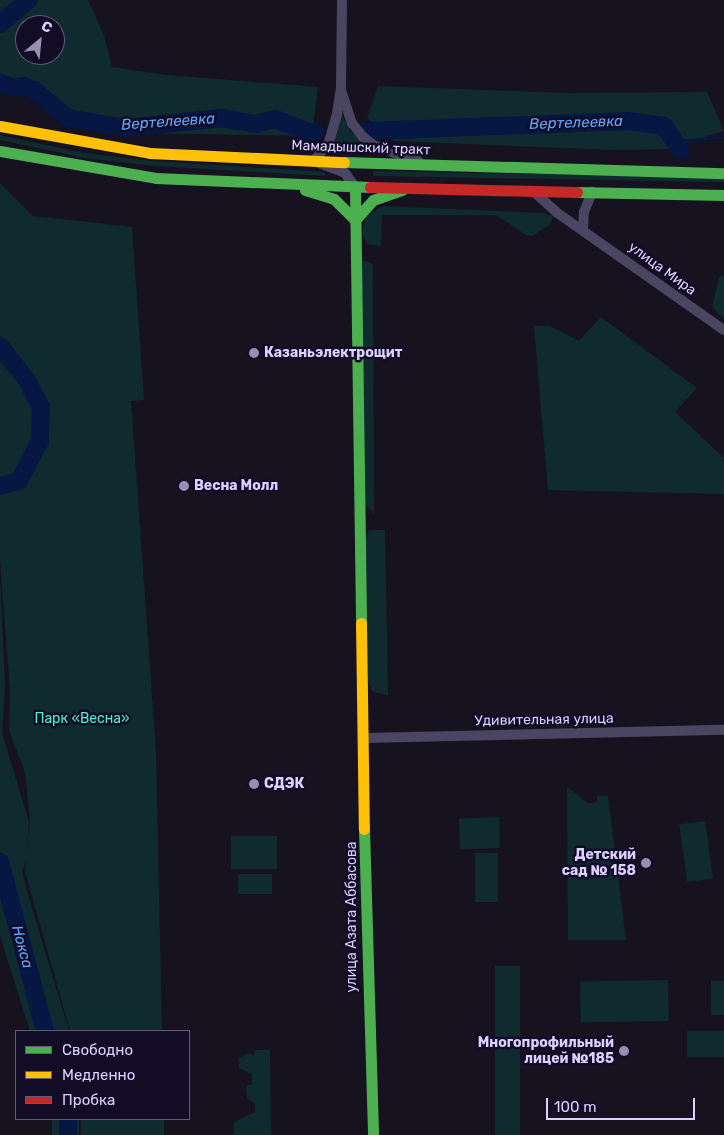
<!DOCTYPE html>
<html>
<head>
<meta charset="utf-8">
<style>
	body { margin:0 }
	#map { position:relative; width:724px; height:1135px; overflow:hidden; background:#161220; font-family:Rubik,sans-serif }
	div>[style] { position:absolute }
	.green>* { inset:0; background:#0f2b2f; transform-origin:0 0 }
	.stream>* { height:3px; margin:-1.5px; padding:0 1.5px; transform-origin:1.5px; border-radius:1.5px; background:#061743 }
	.river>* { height:18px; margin:-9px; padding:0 9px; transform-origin:9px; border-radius:9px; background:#061743 }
	.street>* { height:10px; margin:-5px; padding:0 5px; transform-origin:5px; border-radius:5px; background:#4a4662 }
	.fast>* { height:11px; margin:-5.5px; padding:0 5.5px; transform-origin:5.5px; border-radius:5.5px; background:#4caf50 }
	.slow>* { height:11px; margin:-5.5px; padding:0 5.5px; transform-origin:5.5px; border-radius:5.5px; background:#ffc107 }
	.jam>* { height:11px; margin:-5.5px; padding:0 5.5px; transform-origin:5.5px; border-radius:5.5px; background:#c62828 }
	.dots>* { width:14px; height:14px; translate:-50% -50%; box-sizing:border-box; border:2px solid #130c26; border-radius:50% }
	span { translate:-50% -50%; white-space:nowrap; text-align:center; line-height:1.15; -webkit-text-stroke:5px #130c26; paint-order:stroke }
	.street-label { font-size:14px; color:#dbd2ff }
	.poi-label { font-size:14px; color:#dbd2ff; font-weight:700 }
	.left { translate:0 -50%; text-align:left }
	.right { translate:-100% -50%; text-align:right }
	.park-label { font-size:14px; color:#50edd3 }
	.water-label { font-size:15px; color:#60a8ff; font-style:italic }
	.legend { position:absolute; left:15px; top:1030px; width:175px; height:90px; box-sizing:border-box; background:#130c26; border:1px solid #635b7d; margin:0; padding:6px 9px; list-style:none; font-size:15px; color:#dbd2ff }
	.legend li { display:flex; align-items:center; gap:10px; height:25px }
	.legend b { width:25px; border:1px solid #635b7d }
	.north { position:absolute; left:15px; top:15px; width:50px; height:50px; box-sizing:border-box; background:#130c26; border:1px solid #635b7d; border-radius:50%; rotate:28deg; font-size:14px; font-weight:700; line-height:20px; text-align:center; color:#dbd2ff }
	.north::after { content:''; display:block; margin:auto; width:18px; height:22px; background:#968fb1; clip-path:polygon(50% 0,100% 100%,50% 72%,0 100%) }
	.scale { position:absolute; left:546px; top:1098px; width:149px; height:22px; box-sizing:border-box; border:2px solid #dbd2ff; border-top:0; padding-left:6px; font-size:15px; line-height:18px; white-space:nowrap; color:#dbd2ff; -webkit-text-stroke:4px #130c26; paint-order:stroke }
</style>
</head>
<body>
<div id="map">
	<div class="green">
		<div style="clip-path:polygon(evenodd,0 0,88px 0,104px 35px,112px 67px,166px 75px,318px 87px,312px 136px,126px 133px,54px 117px,24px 84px,0 73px,0 0,25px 25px,55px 25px,55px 55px,25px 55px,25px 25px)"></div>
		<div style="clip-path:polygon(378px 86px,566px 93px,707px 92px,724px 131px,667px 149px,614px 150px,394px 141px,367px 118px)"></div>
		<div style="clip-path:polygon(340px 112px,351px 132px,371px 148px,385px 153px,325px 153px)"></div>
		<div style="clip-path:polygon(0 135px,84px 153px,153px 161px,325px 172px,325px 176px,155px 166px,85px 158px,0 140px)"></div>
		<div style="left:373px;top:171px;width:351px;height:5px;rotate:1deg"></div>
		<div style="clip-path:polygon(0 183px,33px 216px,132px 227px,144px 400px,131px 401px,156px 752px,162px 1031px,70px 1031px,25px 871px,26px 861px,22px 871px,26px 888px,69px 1031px,30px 1031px,0 936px,0 578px,5px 685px,2px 733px,29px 822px,26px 857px,30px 819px,25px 773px,9px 730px,10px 689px,0 561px)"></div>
		<div style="clip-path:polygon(383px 206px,544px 213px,553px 217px,550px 224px,533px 236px,526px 235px,496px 215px,382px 215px,381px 246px,367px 244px,362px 233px,366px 215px)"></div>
		<div style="clip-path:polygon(363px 260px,373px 264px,374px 514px,365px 504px,361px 265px)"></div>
		<div style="clip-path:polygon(724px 275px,724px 319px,712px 307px,719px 277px)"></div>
		<div style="clip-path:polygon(601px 317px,697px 388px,675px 412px,724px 458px,724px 494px,548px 490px,534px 326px,550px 326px,579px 341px)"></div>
		<div style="clip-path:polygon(369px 530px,385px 530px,388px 696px,372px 691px,368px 681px,366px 537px)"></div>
		<div style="clip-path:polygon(567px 787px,588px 803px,597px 802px,597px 796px,608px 796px,626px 940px,568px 940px)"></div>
		<div style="left:499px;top:817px;width:31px;height:40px;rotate:88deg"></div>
		<div style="left:705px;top:821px;width:58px;height:26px;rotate:82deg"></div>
		<div style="left:277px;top:836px;width:33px;height:46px;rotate:90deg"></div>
		<div style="left:475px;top:853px;width:23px;height:49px"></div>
		<div style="left:238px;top:874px;width:34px;height:20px"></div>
		<div style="left:495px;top:966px;width:25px;height:169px"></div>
		<div style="left:668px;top:980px;width:41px;height:88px;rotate:89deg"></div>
		<div style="left:711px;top:981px;width:13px;height:34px"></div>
		<div style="left:724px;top:1031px;width:26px;height:37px;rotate:90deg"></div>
		<div style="clip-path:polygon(255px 1050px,270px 1050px,271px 1135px,234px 1135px,234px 1122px,255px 1112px,255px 1104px,247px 1098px,246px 1086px,252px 1084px,252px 1074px,239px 1068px,239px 1058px,249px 1053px,254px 1056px)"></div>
		<div style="left:52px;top:1119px;width:27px;height:16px"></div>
		<div style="left:81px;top:1119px;width:83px;height:16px"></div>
	</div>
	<div class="stream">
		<div style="left:675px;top:141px;width:49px;rotate:-4.7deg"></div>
	</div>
	<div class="river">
		<div style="left:0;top:24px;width:38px;rotate:-40deg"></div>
		<div style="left:0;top:83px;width:14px;rotate:21deg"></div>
		<div style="left:13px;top:88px;width:10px;rotate:-11deg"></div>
		<div style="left:23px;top:86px;width:12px;rotate:20deg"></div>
		<div style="left:34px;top:90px;width:44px;rotate:39.5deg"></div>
		<div style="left:68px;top:118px;width:59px;rotate:9.8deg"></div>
		<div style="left:126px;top:128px;width:96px;rotate:-6deg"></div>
		<div style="left:221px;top:118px;width:35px;rotate:10deg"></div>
		<div style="left:255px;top:124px;width:21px;rotate:-14deg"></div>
		<div style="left:275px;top:119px;width:39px;rotate:21deg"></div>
		<div style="left:311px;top:133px;width:5px;rotate:-11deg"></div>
		<div style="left:369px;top:131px;width:259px;rotate:-2.2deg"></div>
		<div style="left:628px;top:121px;width:36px;rotate:8deg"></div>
		<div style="left:664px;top:126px;width:29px;rotate:55deg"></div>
		<div style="left:0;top:346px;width:42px;rotate:51.8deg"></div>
		<div style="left:26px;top:379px;width:32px;rotate:62deg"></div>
		<div style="left:41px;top:407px;width:34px;rotate:92deg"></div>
		<div style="left:40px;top:441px;width:45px;rotate:117.7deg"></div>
		<div style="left:19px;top:481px;width:20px;rotate:165deg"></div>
		<div style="left:0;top:862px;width:175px;rotate:75.1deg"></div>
		<div style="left:68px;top:1119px;width:16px;rotate:90deg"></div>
	</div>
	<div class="street">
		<div style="left:342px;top:0;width:88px;rotate:90.7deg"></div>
		<div style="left:341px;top:88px;width:26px;rotate:99deg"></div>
		<div style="left:337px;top:114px;width:29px;rotate:106deg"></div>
		<div style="left:329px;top:142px;width:24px;rotate:128deg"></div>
		<div style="left:314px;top:161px;width:33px;rotate:21deg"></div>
		<div style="left:345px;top:173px;width:17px;rotate:54deg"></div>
		<div style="left:342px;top:93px;width:32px;rotate:72deg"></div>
		<div style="left:352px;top:123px;width:18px;rotate:52deg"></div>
		<div style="left:363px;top:137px;width:15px;rotate:37deg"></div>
		<div style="left:375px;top:146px;width:46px;rotate:19.2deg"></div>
		<div style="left:533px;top:191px;width:31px;rotate:42deg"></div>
		<div style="left:556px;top:212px;width:205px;rotate:35.1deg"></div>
		<div style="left:583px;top:229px;width:17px;rotate:-87deg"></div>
		<div style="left:584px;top:212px;width:22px;rotate:-68deg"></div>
		<div style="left:364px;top:738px;width:360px;rotate:-1.3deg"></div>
	</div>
	<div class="fast">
		<div style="left:0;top:151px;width:158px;rotate:9.8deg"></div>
		<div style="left:156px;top:178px;width:214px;rotate:2.4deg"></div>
		<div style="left:344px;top:162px;width:380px;rotate:1.7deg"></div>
		<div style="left:355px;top:187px;width:436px;rotate:89.2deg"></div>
		<div style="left:305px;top:190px;width:30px;rotate:17deg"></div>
		<div style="left:334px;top:199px;width:30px;rotate:45deg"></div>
		<div style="left:355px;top:220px;width:27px;rotate:-48deg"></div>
		<div style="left:373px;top:200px;width:31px;rotate:-19deg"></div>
		<div style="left:577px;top:192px;width:147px;rotate:1.2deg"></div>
		<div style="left:364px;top:829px;width:306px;rotate:88.3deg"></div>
	</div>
	<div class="slow">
		<div style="left:0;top:126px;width:152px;rotate:10.2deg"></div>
		<div style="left:150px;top:153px;width:194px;rotate:2.7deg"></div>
		<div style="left:361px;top:623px;width:206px;rotate:89.2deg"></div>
	</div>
	<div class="jam">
		<div style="left:370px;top:187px;width:207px;rotate:1.4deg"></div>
	</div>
	<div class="dots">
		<div style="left:254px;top:353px;background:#968fb1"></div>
		<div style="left:184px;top:486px;background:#968fb1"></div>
		<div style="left:254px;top:784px;background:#968fb1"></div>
		<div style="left:646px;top:863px;background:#968fb1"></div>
		<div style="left:624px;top:1051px;background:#968fb1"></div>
	</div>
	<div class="street-label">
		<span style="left:361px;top:148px;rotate:2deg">Мамадышский тракт</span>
		<span style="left:662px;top:269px;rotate:36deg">улица Мира</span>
		<span style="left:544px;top:720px;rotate:-1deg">Удивительная улица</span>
		<span style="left:352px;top:917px;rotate:-90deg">улица Азата Аббасова</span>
	</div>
	<div class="poi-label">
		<span class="left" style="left:264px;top:353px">Казаньэлектрощит</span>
		<span class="left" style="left:194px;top:486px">Весна Молл</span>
		<span class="left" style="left:264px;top:784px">СДЭК</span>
		<span class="right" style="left:636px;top:863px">Детский<br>сад № 158</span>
		<span class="right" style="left:614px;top:1051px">Многопрофильный<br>лицей №185</span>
	</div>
	<div class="park-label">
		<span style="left:82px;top:719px">Парк «Весна»</span>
	</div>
	<div class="water-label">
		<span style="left:168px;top:122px;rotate:-4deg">Вертелеевка</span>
		<span style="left:576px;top:123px;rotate:-2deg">Вертелеевка</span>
		<span style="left:22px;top:947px;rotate:75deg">Нокса</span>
	</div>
	<ul class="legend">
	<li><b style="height:6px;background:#4caf50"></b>Свободно</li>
	<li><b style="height:6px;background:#ffc107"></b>Медленно</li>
	<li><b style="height:6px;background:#c62828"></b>Пробка</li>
	</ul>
	<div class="north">С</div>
	<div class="scale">100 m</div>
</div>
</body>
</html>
